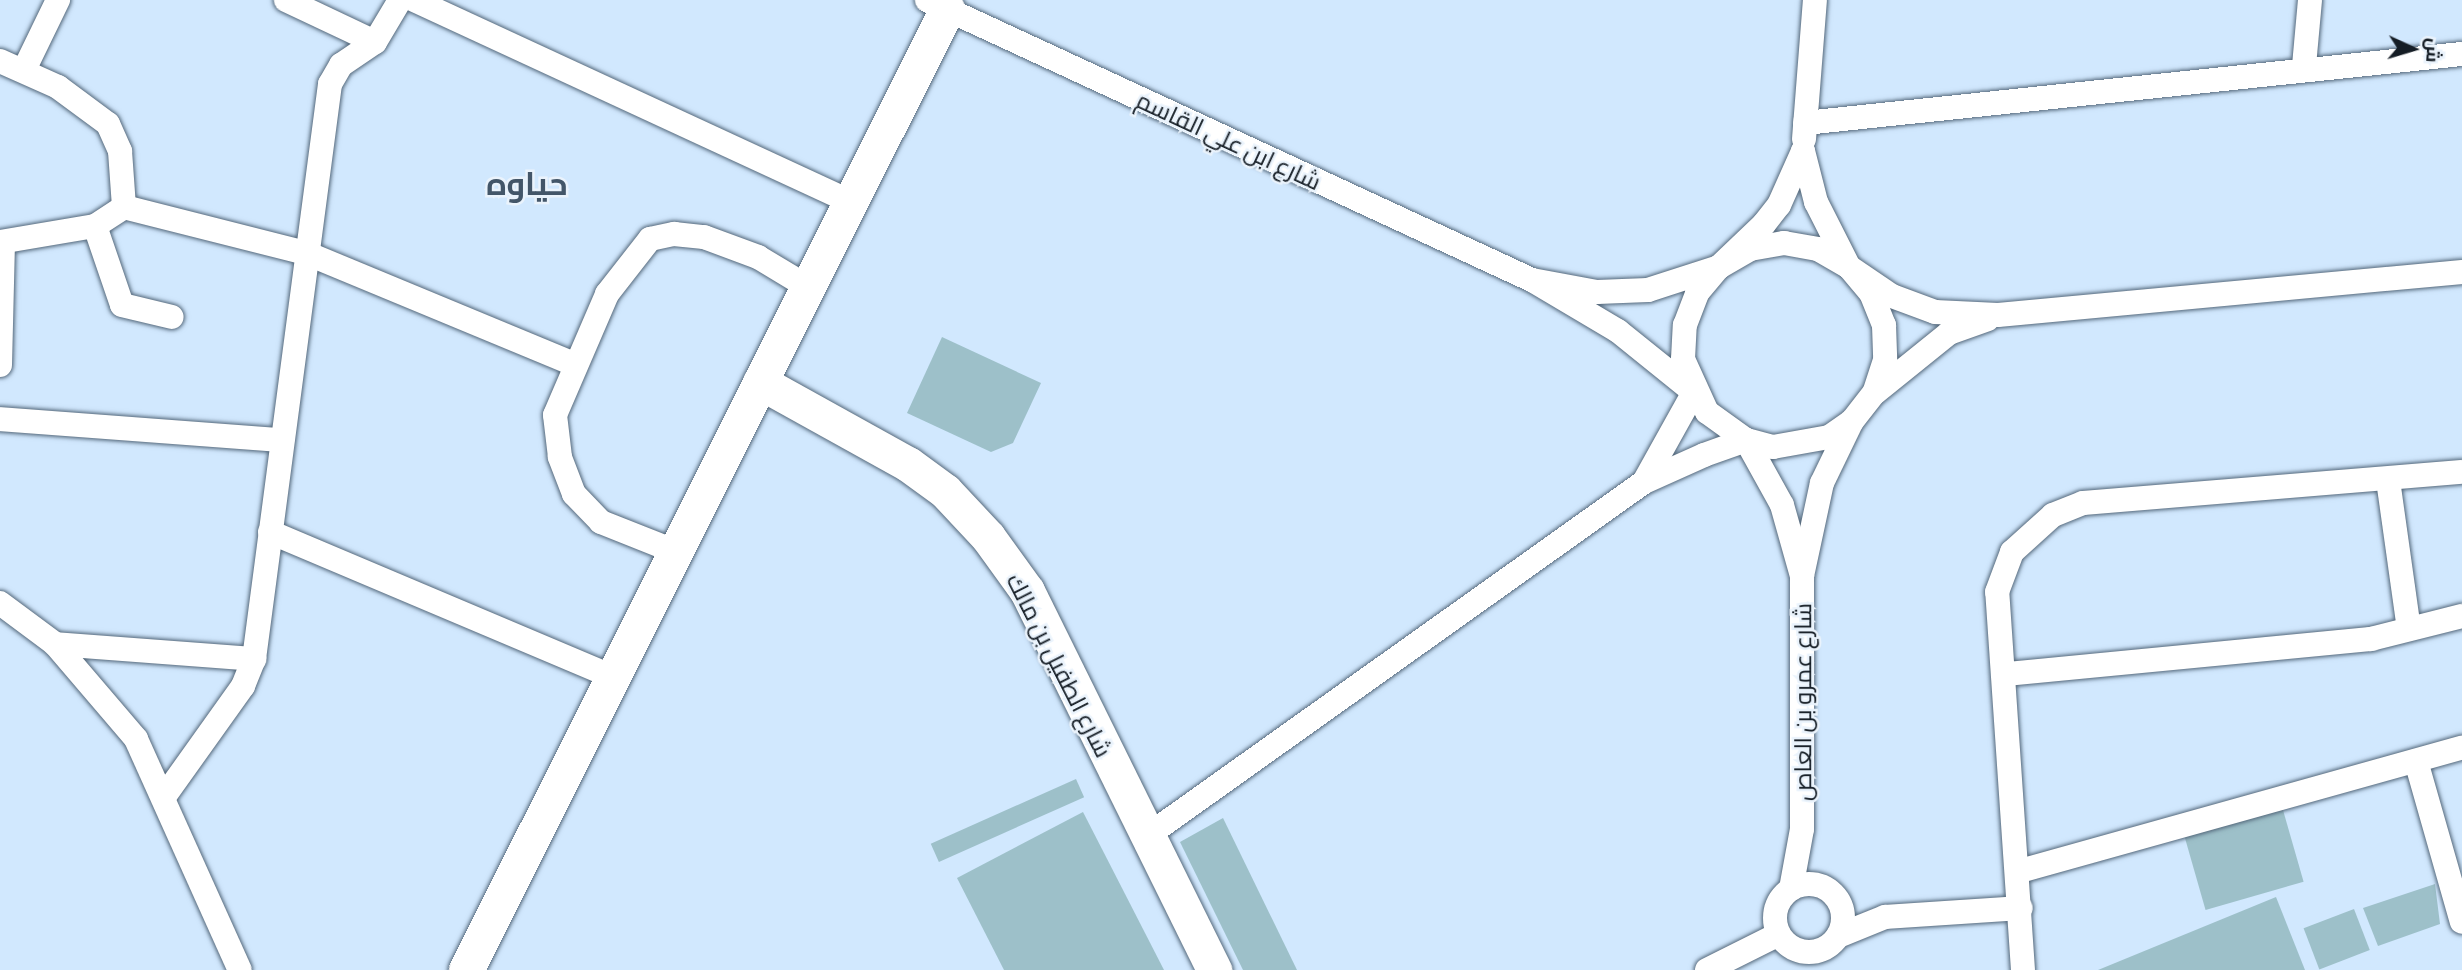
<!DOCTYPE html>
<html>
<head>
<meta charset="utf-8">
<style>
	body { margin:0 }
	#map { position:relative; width:2462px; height:970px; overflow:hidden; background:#d1e8fe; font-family:Commissioner,Cairo,sans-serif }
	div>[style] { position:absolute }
	.building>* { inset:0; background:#9dc0c9; transform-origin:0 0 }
	.roads { filter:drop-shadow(0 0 2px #54687b) drop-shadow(0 0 2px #54687b) }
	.street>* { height:24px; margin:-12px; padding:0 12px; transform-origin:12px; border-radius:12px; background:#fff }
	.street>.ring { margin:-12px; padding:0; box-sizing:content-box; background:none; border:24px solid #fff; border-radius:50% }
	.secondary>* { height:35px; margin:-17.5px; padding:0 17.5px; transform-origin:17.5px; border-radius:17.5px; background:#fff }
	span { translate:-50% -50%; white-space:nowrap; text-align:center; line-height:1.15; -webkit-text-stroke:5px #eaf3fc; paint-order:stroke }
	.street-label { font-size:24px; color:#151d25 }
	.district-label { font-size:32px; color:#435669; font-weight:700 }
	.north { position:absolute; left:2378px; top:14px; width:70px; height:70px; -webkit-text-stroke:5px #eaf3fc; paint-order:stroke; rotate:94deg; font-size:19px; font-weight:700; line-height:28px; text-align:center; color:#151d25 }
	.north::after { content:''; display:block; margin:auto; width:24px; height:32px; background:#151d25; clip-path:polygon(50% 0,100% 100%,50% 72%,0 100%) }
</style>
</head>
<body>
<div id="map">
	<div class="building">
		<div style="clip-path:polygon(942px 337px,1041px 383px,1013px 443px,991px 452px,907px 413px)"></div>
		<div style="left:1076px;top:779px;width:20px;height:159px;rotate:66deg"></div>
		<div style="left:2281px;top:803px;width:82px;height:102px;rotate:74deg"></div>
		<div style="clip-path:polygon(1083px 812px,1164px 970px,1004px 970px,957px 878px)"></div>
		<div style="clip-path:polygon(1223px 818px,1297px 970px,1243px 970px,1180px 842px)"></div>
		<div style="clip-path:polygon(2435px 884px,2440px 924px,2378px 946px,2363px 908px)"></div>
		<div style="clip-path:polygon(2276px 897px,2305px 970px,2098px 970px)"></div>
		<div style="left:2354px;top:909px;width:44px;height:54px;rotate:69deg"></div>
	</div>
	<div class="roads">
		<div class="street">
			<div style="left:286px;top:0;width:98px;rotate:25.3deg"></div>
			<div style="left:414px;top:0;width:481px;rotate:24.8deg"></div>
			<div style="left:927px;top:0;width:667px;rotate:24.84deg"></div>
			<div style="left:1532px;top:280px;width:100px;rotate:30.7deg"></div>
			<div style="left:1618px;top:331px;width:97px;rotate:38.8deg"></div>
			<div style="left:1694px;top:392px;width:103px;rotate:119.1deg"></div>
			<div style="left:0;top:61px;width:64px;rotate:24.1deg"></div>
			<div style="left:58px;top:87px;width:62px;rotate:36.5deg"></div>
			<div style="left:108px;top:124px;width:30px;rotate:66deg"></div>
			<div style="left:120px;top:151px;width:56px;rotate:85.9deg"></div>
			<div style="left:2304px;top:66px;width:66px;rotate:-84.8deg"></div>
			<div style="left:24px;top:70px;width:78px;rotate:-64.1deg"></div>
			<div style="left:1805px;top:123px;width:661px;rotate:-6deg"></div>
			<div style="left:1804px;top:139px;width:139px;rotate:-85.5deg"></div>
			<div style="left:95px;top:226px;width:83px;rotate:71.1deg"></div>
			<div style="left:122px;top:305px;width:51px;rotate:13.5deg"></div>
			<div style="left:0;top:242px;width:96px;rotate:-9.6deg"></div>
			<div style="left:95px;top:226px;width:35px;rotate:-33deg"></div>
			<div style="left:124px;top:207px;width:188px;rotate:14.2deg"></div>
			<div style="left:306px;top:253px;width:292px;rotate:22.5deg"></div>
			<div style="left:1532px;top:280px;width:66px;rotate:10.5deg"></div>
			<div style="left:1597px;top:292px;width:51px;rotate:-2.2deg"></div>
			<div style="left:1648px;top:290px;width:75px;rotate:-17.9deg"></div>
			<div style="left:1719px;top:267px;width:36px;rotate:-30deg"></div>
			<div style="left:1750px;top:249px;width:35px;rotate:-10deg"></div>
			<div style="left:1784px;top:243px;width:35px;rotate:10deg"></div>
			<div style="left:1818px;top:249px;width:36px;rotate:30deg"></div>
			<div style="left:1849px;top:267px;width:34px;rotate:50deg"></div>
			<div style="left:1871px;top:293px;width:35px;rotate:68deg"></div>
			<div style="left:1884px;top:325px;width:35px;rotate:88deg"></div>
			<div style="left:1885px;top:360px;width:35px;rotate:108deg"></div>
			<div style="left:1874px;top:393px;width:36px;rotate:128deg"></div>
			<div style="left:1852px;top:421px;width:28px;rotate:145deg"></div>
			<div style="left:1829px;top:437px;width:57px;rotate:169.9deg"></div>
			<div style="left:1773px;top:447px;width:28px;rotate:-165deg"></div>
			<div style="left:1746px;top:440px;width:48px;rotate:-144.3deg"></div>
			<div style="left:1707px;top:412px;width:58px;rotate:-114.4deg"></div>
			<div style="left:1683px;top:359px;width:34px;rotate:-87deg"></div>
			<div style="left:1685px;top:325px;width:34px;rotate:-69deg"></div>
			<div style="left:1697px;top:293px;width:34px;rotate:-50deg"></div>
			<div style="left:1719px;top:267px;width:62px;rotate:-43.7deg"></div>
			<div style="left:1764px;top:224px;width:24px;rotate:-52deg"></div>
			<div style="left:1779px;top:205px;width:59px;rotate:-66deg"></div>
			<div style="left:1803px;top:151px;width:53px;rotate:75.7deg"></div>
			<div style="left:1816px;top:202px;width:73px;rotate:63.1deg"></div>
			<div style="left:1849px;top:267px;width:52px;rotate:34deg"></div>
			<div style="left:1892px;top:296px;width:46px;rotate:20.4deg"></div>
			<div style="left:1935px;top:312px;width:63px;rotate:2.7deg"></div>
			<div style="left:1998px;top:315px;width:466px;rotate:-5.3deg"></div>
			<div style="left:0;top:365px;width:123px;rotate:-88.6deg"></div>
			<div style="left:1876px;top:392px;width:94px;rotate:-38.9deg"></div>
			<div style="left:1949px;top:333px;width:41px;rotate:-19.7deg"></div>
			<div style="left:0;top:419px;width:283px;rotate:4.3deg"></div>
			<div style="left:2388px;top:480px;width:150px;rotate:82deg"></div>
			<div style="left:270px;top:532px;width:370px;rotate:22.9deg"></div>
			<div style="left:674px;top:551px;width:79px;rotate:-158.3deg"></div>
			<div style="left:601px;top:522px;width:39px;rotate:-134deg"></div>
			<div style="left:574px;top:494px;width:40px;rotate:-111deg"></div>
			<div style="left:560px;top:457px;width:42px;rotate:-96.8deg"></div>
			<div style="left:555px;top:415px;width:132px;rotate:-66.7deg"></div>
			<div style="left:607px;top:294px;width:70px;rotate:-52deg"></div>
			<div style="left:650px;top:239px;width:25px;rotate:-12deg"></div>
			<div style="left:674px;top:234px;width:30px;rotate:6deg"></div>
			<div style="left:704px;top:237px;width:58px;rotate:20.3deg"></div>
			<div style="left:758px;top:257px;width:58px;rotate:31deg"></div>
			<div style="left:0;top:603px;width:69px;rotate:36.7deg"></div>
			<div style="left:55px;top:644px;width:125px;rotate:49.5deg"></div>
			<div style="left:136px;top:739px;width:253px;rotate:65.8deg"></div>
			<div style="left:55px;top:644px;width:200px;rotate:4.3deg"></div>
			<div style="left:2007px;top:674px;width:366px;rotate:-5.5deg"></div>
			<div style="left:2371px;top:639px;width:94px;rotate:-14.2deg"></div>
			<div style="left:2416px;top:761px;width:167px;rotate:74.1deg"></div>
			<div style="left:166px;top:794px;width:133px;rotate:-54.5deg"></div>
			<div style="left:243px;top:686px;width:29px;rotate:-68deg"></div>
			<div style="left:254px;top:659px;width:580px;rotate:-82.47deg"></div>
			<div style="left:330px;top:84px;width:22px;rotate:-60deg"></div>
			<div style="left:341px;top:65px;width:41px;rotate:-34.1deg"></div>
			<div style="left:375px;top:42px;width:49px;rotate:-59.2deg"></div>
			<div style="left:1147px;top:836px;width:610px;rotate:-35.46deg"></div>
			<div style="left:1644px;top:482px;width:66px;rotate:-24.2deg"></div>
			<div style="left:1704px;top:455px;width:45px;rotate:-19.7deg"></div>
			<div style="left:1746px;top:440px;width:74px;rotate:61deg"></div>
			<div style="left:1782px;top:505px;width:74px;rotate:74.3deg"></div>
			<div style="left:2020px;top:871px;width:459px;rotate:-15.6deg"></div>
			<div class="ring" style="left:1775px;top:884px;width:44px;height:44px"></div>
			<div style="left:1791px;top:889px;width:61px;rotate:-79.6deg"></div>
			<div style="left:1802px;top:829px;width:253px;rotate:-90deg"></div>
			<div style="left:1802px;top:576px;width:95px;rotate:-77.9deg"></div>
			<div style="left:1822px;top:483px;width:69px;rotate:-64.2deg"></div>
			<div style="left:1838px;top:936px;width:51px;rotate:-22deg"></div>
			<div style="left:1885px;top:917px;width:136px;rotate:-3.8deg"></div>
			<div style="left:1707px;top:970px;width:80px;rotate:-26.6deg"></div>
			<div style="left:2023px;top:970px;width:379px;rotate:-93.9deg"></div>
			<div style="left:1997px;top:592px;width:43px;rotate:-69.4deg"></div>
			<div style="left:2012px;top:552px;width:55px;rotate:-42.1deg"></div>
			<div style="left:2053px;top:515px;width:32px;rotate:-22deg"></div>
			<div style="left:2083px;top:503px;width:380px;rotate:-4.7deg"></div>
		</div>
		<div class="secondary">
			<div style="left:760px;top:382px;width:169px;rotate:29deg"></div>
			<div style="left:908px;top:464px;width:46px;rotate:36.1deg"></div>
			<div style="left:945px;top:491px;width:63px;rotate:46.9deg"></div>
			<div style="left:988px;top:537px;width:67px;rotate:54.2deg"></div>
			<div style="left:1027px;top:591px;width:423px;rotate:63.7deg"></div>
			<div style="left:466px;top:970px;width:1075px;rotate:-63.41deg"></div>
		</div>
	</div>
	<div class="street-label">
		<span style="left:1229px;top:140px;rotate:25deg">شارع ابن علي القاسم</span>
		<span style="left:1060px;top:665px;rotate:63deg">شارع الطفيل بن مالك</span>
		<span style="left:1802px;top:702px;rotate:-90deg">شارع عمرو بن العاص</span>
	</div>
	<div class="district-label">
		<span style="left:527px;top:182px">حياوه</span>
	</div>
	<div class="north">ش</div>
</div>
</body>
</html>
